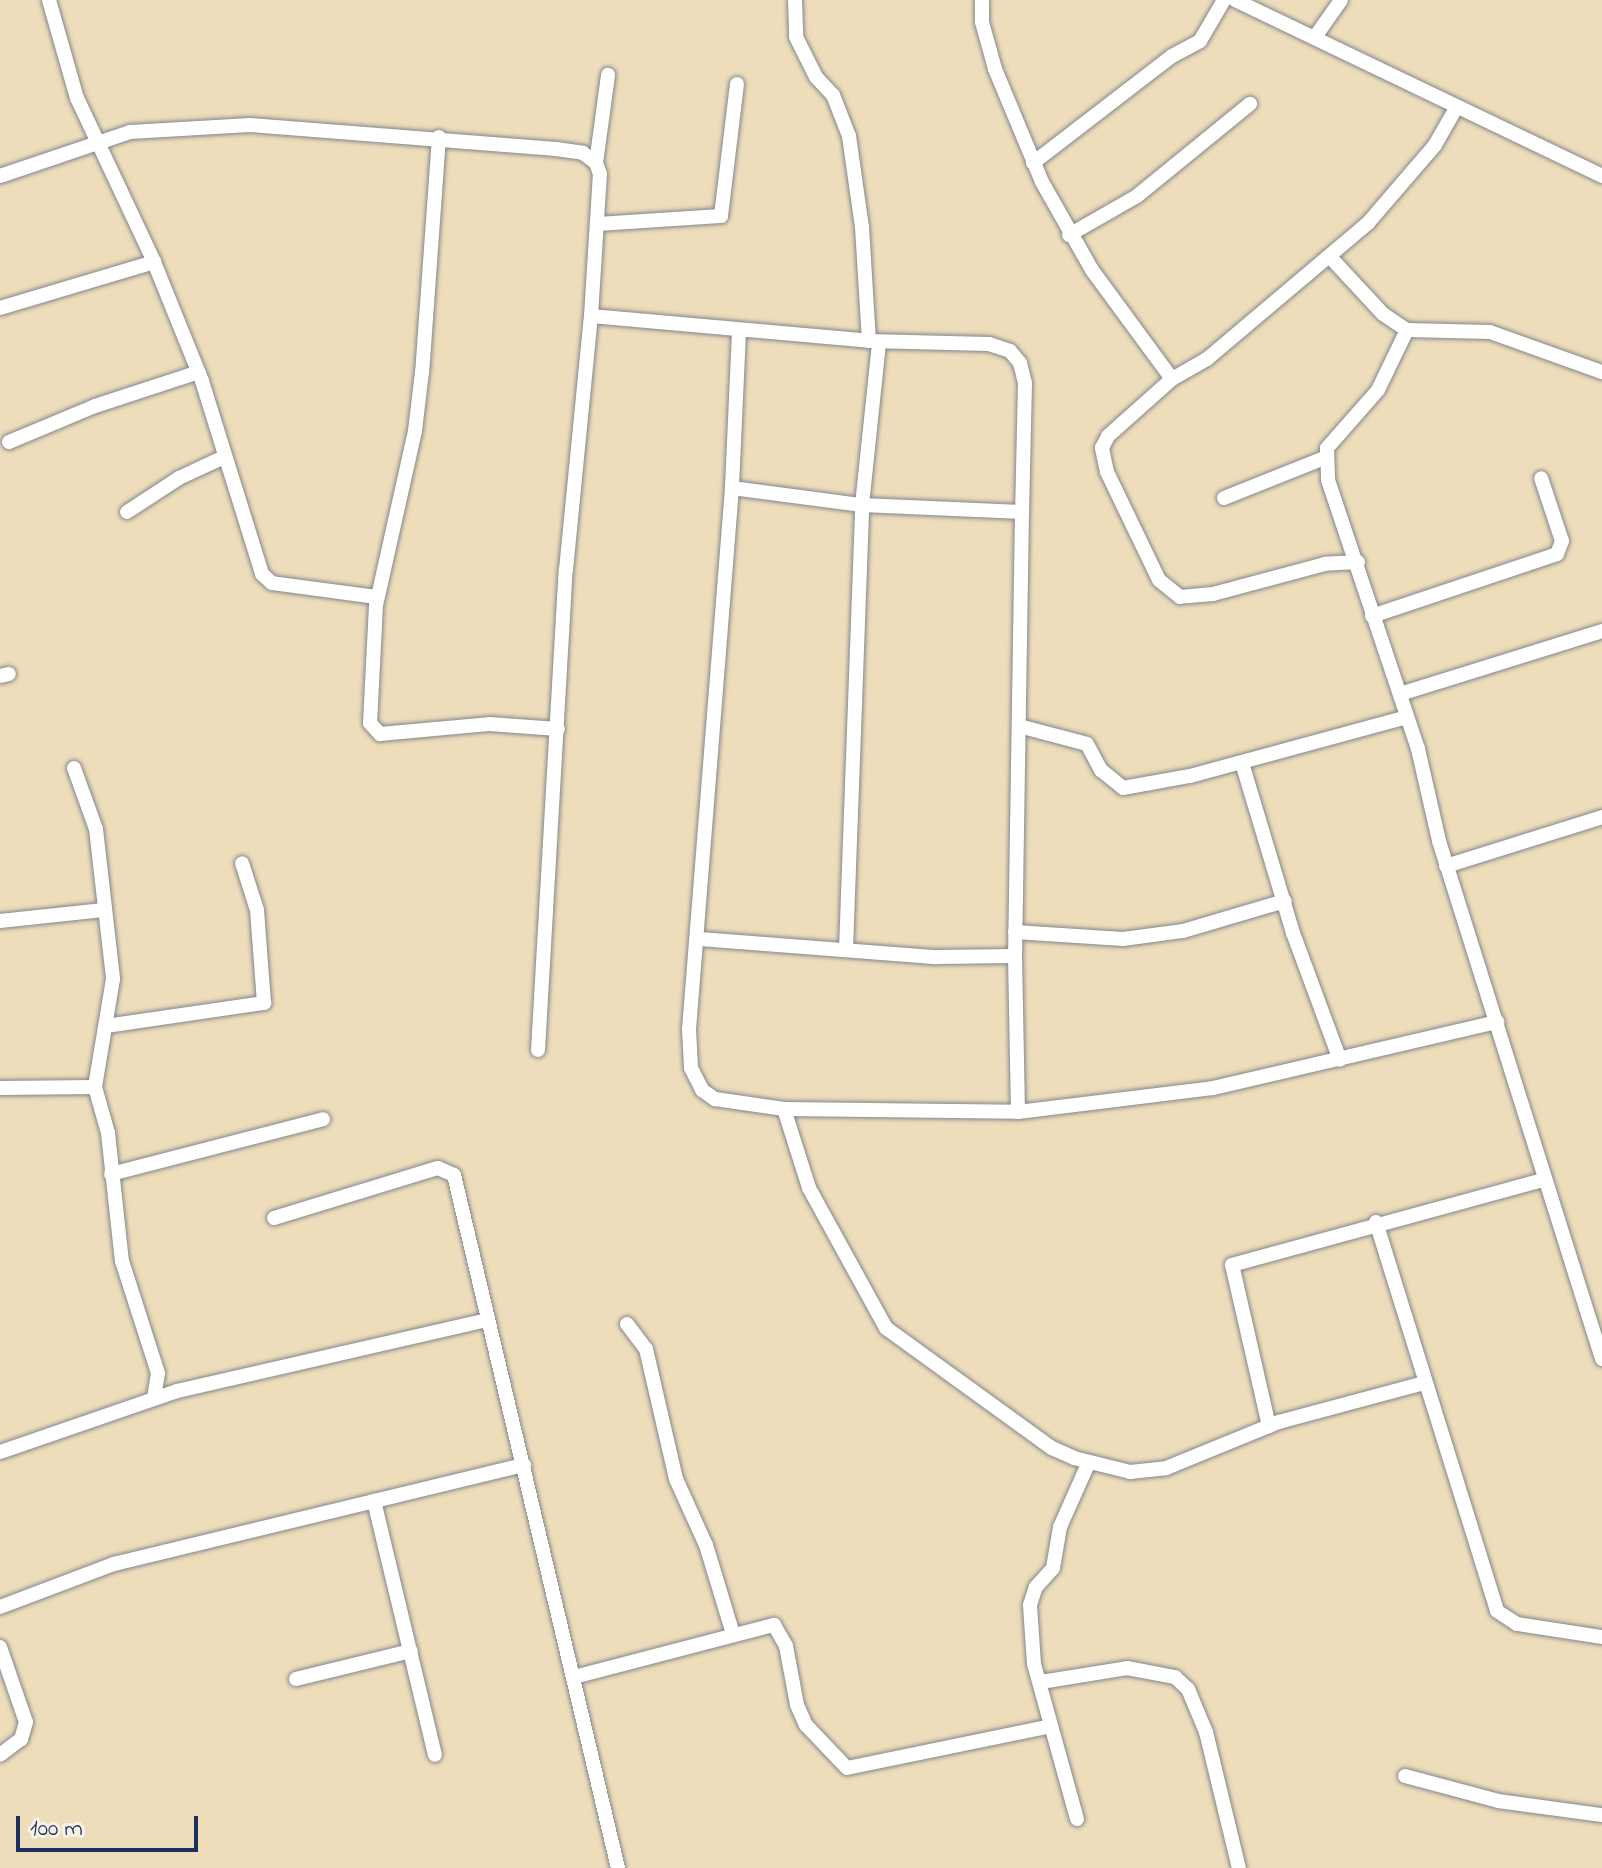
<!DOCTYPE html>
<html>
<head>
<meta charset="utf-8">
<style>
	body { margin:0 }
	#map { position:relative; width:1602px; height:1868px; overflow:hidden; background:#edddba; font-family:"Indie Flower",sans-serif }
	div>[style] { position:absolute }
	.roads { filter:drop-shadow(0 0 2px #84868c) drop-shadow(0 0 2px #84868c) }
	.minor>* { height:14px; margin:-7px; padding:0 7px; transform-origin:7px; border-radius:7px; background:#fff }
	span { translate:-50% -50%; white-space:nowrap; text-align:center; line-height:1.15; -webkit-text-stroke:6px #f7f3e8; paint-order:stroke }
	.scale { position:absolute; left:16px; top:1816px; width:182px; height:36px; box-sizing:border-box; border:4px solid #1b2f5e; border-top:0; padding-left:10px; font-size:24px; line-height:28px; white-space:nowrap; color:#1b2f5e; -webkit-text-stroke:6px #f7f3e8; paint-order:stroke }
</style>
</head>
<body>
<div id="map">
	<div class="roads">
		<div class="minor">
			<div style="left:49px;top:0;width:102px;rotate:74.1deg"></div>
			<div style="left:77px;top:98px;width:181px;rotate:64.8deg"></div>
			<div style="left:154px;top:262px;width:128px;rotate:68deg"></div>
			<div style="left:202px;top:381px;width:202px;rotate:72.7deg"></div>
			<div style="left:262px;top:574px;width:13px;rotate:42deg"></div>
			<div style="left:272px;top:583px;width:106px;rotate:7.6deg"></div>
			<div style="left:795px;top:0;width:37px;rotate:88deg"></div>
			<div style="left:796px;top:37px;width:45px;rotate:63.4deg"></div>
			<div style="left:816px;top:77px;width:25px;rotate:47deg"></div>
			<div style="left:833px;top:95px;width:44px;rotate:68.7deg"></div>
			<div style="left:849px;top:136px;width:92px;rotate:81.9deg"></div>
			<div style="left:862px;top:227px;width:114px;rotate:86.5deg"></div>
			<div style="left:982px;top:0;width:22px;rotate:90deg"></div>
			<div style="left:982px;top:22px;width:49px;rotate:74.5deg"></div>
			<div style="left:995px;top:69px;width:122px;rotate:67.4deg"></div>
			<div style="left:1042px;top:182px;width:101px;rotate:60.4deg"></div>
			<div style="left:1092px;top:270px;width:135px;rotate:53.7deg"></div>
			<div style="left:1235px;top:0;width:407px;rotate:25.6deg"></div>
			<div style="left:1315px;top:37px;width:45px;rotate:-54.9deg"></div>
			<div style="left:439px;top:137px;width:236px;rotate:94.1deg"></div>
			<div style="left:422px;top:372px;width:59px;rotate:96.8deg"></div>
			<div style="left:415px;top:431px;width:178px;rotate:102.6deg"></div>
			<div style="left:376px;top:605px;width:118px;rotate:92.9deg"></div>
			<div style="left:370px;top:723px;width:15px;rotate:48deg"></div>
			<div style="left:380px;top:734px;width:109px;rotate:-5.2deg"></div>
			<div style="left:489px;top:724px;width:69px;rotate:4.1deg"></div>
			<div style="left:1033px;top:163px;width:175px;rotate:-37.6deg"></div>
			<div style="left:1172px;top:56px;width:32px;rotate:-28deg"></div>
			<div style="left:1200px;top:41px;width:48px;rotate:-59.7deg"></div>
			<div style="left:0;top:176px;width:137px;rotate:-18.7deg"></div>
			<div style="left:130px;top:132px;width:120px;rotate:-3.3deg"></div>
			<div style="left:250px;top:125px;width:307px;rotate:4.5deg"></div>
			<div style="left:556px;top:149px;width:27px;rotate:8deg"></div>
			<div style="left:583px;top:153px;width:16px;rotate:38deg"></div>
			<div style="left:597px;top:224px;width:124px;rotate:-3.7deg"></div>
			<div style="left:721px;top:216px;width:133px;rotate:-83.1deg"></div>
			<div style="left:1069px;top:235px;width:78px;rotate:-29.8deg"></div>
			<div style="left:1137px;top:196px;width:146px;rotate:-39.2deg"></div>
			<div style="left:1331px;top:258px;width:76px;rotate:47.1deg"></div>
			<div style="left:1383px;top:314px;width:29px;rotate:34deg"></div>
			<div style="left:1407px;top:330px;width:83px;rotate:1.4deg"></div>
			<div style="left:1490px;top:332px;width:119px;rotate:19.7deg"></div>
			<div style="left:0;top:308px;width:161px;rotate:-16.6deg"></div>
			<div style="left:591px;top:316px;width:279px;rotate:5.1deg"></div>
			<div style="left:869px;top:341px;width:120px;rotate:1.4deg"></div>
			<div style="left:989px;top:344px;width:22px;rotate:18deg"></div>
			<div style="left:1010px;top:351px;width:16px;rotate:50deg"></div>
			<div style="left:1020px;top:363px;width:21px;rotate:76deg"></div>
			<div style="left:1025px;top:383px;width:129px;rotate:91.3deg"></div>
			<div style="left:1407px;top:330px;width:67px;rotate:115.8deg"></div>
			<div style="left:1378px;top:390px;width:77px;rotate:131.3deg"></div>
			<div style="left:1327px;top:448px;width:32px;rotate:88deg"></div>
			<div style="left:1328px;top:480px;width:284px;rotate:71.5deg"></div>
			<div style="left:1418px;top:749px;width:94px;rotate:77.1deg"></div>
			<div style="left:1439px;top:841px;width:543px;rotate:72.53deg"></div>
			<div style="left:739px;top:332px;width:156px;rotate:92.6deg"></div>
			<div style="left:732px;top:488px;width:543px;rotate:94.54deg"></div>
			<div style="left:689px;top:1029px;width:39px;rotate:87deg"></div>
			<div style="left:691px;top:1068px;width:25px;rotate:63deg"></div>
			<div style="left:702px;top:1090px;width:16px;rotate:35deg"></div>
			<div style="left:715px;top:1099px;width:70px;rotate:8.2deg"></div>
			<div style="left:784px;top:1109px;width:234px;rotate:0.7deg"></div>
			<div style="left:1018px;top:1112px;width:196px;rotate:-7deg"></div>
			<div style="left:1213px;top:1088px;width:292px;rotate:-13.1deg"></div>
			<div style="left:9px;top:442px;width:93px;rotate:-22.7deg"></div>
			<div style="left:95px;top:406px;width:109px;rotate:-18.1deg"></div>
			<div style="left:732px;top:488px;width:131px;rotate:7.5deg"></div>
			<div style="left:862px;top:505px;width:160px;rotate:2.5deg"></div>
			<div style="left:1022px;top:512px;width:444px;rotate:90.9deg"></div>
			<div style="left:1015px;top:956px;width:156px;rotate:88.9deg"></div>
			<div style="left:1224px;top:498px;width:108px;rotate:-21.8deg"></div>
			<div style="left:127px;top:512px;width:62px;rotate:-33.2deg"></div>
			<div style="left:179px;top:478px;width:50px;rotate:-25deg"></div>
			<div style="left:1358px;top:562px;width:33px;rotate:177deg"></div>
			<div style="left:1325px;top:564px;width:116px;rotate:165deg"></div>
			<div style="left:1213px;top:594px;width:33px;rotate:175deg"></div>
			<div style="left:1180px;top:597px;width:27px;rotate:-141deg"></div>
			<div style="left:1159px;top:580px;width:120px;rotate:-115.7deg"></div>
			<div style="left:1107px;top:472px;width:25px;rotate:-102deg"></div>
			<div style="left:1102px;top:448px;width:13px;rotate:-63deg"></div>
			<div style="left:1108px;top:436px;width:86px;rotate:-41.7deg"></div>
			<div style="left:1172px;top:379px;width:40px;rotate:-29.7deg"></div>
			<div style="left:1207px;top:359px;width:211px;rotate:-40.2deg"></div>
			<div style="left:1368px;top:223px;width:103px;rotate:-49.3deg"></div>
			<div style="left:1435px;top:145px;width:43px;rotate:-60.4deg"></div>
			<div style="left:1372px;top:616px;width:195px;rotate:-18.5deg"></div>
			<div style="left:1557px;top:554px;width:14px;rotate:-69deg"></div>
			<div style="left:1562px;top:541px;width:66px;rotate:-108.4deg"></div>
			<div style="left:0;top:676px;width:9px;rotate:-13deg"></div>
			<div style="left:1400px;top:694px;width:212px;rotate:-17.3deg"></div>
			<div style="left:1019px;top:726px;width:70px;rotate:14.8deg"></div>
			<div style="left:1087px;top:744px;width:30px;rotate:62deg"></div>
			<div style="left:1101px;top:770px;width:28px;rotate:39deg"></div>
			<div style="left:1123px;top:788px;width:68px;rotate:-10.2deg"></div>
			<div style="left:1190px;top:776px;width:225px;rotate:-15.2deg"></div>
			<div style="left:1242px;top:763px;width:177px;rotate:73.3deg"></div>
			<div style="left:1293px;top:933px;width:135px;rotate:69.7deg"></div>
			<div style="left:74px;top:768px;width:65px;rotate:70.2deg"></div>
			<div style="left:96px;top:829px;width:151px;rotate:83.5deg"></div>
			<div style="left:113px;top:979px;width:109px;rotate:99.5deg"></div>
			<div style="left:1446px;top:866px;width:164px;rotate:-17.4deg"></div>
			<div style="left:0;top:921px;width:104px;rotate:-6.1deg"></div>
			<div style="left:1015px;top:932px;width:108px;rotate:3.7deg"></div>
			<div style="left:1123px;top:939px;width:61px;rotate:-7.6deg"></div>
			<div style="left:1183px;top:931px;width:106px;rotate:-16.4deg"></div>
			<div style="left:700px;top:939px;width:237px;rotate:4.4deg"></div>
			<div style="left:936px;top:957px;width:79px;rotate:-0.7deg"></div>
			<div style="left:846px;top:949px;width:444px;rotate:-87.9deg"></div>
			<div style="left:862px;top:505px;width:164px;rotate:-84deg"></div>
			<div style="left:106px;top:1026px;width:160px;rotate:-8.3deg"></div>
			<div style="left:264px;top:1003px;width:93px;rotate:-94.3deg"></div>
			<div style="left:257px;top:910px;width:49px;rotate:-107.7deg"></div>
			<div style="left:538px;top:1050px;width:481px;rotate:-86.7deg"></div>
			<div style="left:566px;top:570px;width:255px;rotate:-84.4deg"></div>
			<div style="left:591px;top:316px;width:142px;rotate:-86.4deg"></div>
			<div style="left:600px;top:174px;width:12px;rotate:-110deg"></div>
			<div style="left:596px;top:163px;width:89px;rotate:-82.2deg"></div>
			<div style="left:0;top:1088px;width:95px;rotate:-0.6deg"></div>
			<div style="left:95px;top:1087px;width:48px;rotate:74.2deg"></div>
			<div style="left:108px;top:1133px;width:129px;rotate:83.8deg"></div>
			<div style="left:122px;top:1261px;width:118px;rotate:72.2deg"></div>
			<div style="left:158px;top:1373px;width:26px;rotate:99deg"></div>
			<div style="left:784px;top:1109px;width:83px;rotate:72.4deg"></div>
			<div style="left:809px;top:1188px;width:160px;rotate:61.2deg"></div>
			<div style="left:886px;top:1328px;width:205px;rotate:35.9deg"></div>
			<div style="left:1052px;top:1448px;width:24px;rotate:24deg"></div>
			<div style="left:1074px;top:1458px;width:58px;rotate:14deg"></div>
			<div style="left:1130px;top:1472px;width:36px;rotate:-6deg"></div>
			<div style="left:1166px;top:1468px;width:122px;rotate:-22.2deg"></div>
			<div style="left:1279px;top:1422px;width:151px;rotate:-15deg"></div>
			<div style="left:111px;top:1174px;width:219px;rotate:-14.5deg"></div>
			<div style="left:274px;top:1218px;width:171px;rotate:-17deg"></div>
			<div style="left:438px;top:1168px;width:17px;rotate:24deg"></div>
			<div style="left:454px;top:1175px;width:712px;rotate:76.69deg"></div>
			<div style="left:1376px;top:1222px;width:407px;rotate:72.7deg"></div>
			<div style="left:1497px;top:1611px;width:24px;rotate:33deg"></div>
			<div style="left:1517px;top:1624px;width:86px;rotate:8.7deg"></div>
			<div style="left:627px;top:1324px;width:31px;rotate:53deg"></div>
			<div style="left:646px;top:1349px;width:133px;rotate:77deg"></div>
			<div style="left:676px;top:1479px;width:72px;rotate:65.6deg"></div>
			<div style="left:706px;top:1545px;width:93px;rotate:73.1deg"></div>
			<div style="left:1269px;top:1426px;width:165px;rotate:-102.9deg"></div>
			<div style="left:1232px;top:1265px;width:322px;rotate:-15.3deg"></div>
			<div style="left:0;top:1452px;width:187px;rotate:-19deg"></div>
			<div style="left:177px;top:1391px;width:319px;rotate:-12.9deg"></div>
			<div style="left:374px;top:1501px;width:261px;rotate:76.5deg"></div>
			<div style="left:0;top:1607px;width:122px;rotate:-20.7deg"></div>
			<div style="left:114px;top:1564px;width:422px;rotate:-13.6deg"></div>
			<div style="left:0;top:1647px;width:79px;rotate:70.9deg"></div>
			<div style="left:26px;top:1722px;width:18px;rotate:106deg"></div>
			<div style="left:21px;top:1739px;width:26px;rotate:143deg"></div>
			<div style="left:574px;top:1677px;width:207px;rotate:-14.6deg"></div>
			<div style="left:774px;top:1625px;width:24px;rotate:60deg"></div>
			<div style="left:786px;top:1646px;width:60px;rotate:79.4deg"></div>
			<div style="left:797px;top:1705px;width:22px;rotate:66deg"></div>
			<div style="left:806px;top:1725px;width:59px;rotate:46.4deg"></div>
			<div style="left:847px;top:1768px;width:208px;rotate:-11.6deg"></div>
			<div style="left:296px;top:1679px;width:118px;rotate:-13.7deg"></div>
			<div style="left:1041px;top:1682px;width:87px;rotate:-9.2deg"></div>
			<div style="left:1127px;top:1668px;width:49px;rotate:10.6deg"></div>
			<div style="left:1175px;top:1677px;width:18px;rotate:43deg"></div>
			<div style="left:1188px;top:1689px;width:47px;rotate:67.3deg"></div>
			<div style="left:1206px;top:1732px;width:140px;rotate:76.4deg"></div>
			<div style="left:1405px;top:1776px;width:96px;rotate:15deg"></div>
			<div style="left:1498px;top:1801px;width:105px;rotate:7.7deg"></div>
			<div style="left:1077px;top:1819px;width:161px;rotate:-105.5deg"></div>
			<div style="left:1034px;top:1664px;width:59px;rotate:-93.9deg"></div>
			<div style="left:1030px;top:1605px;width:19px;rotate:-72deg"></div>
			<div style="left:1036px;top:1587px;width:25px;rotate:-48deg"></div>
			<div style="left:1053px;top:1568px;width:42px;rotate:-80.3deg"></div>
			<div style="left:1060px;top:1527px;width:71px;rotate:-66deg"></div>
		</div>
	</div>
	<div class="scale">100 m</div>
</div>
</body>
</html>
